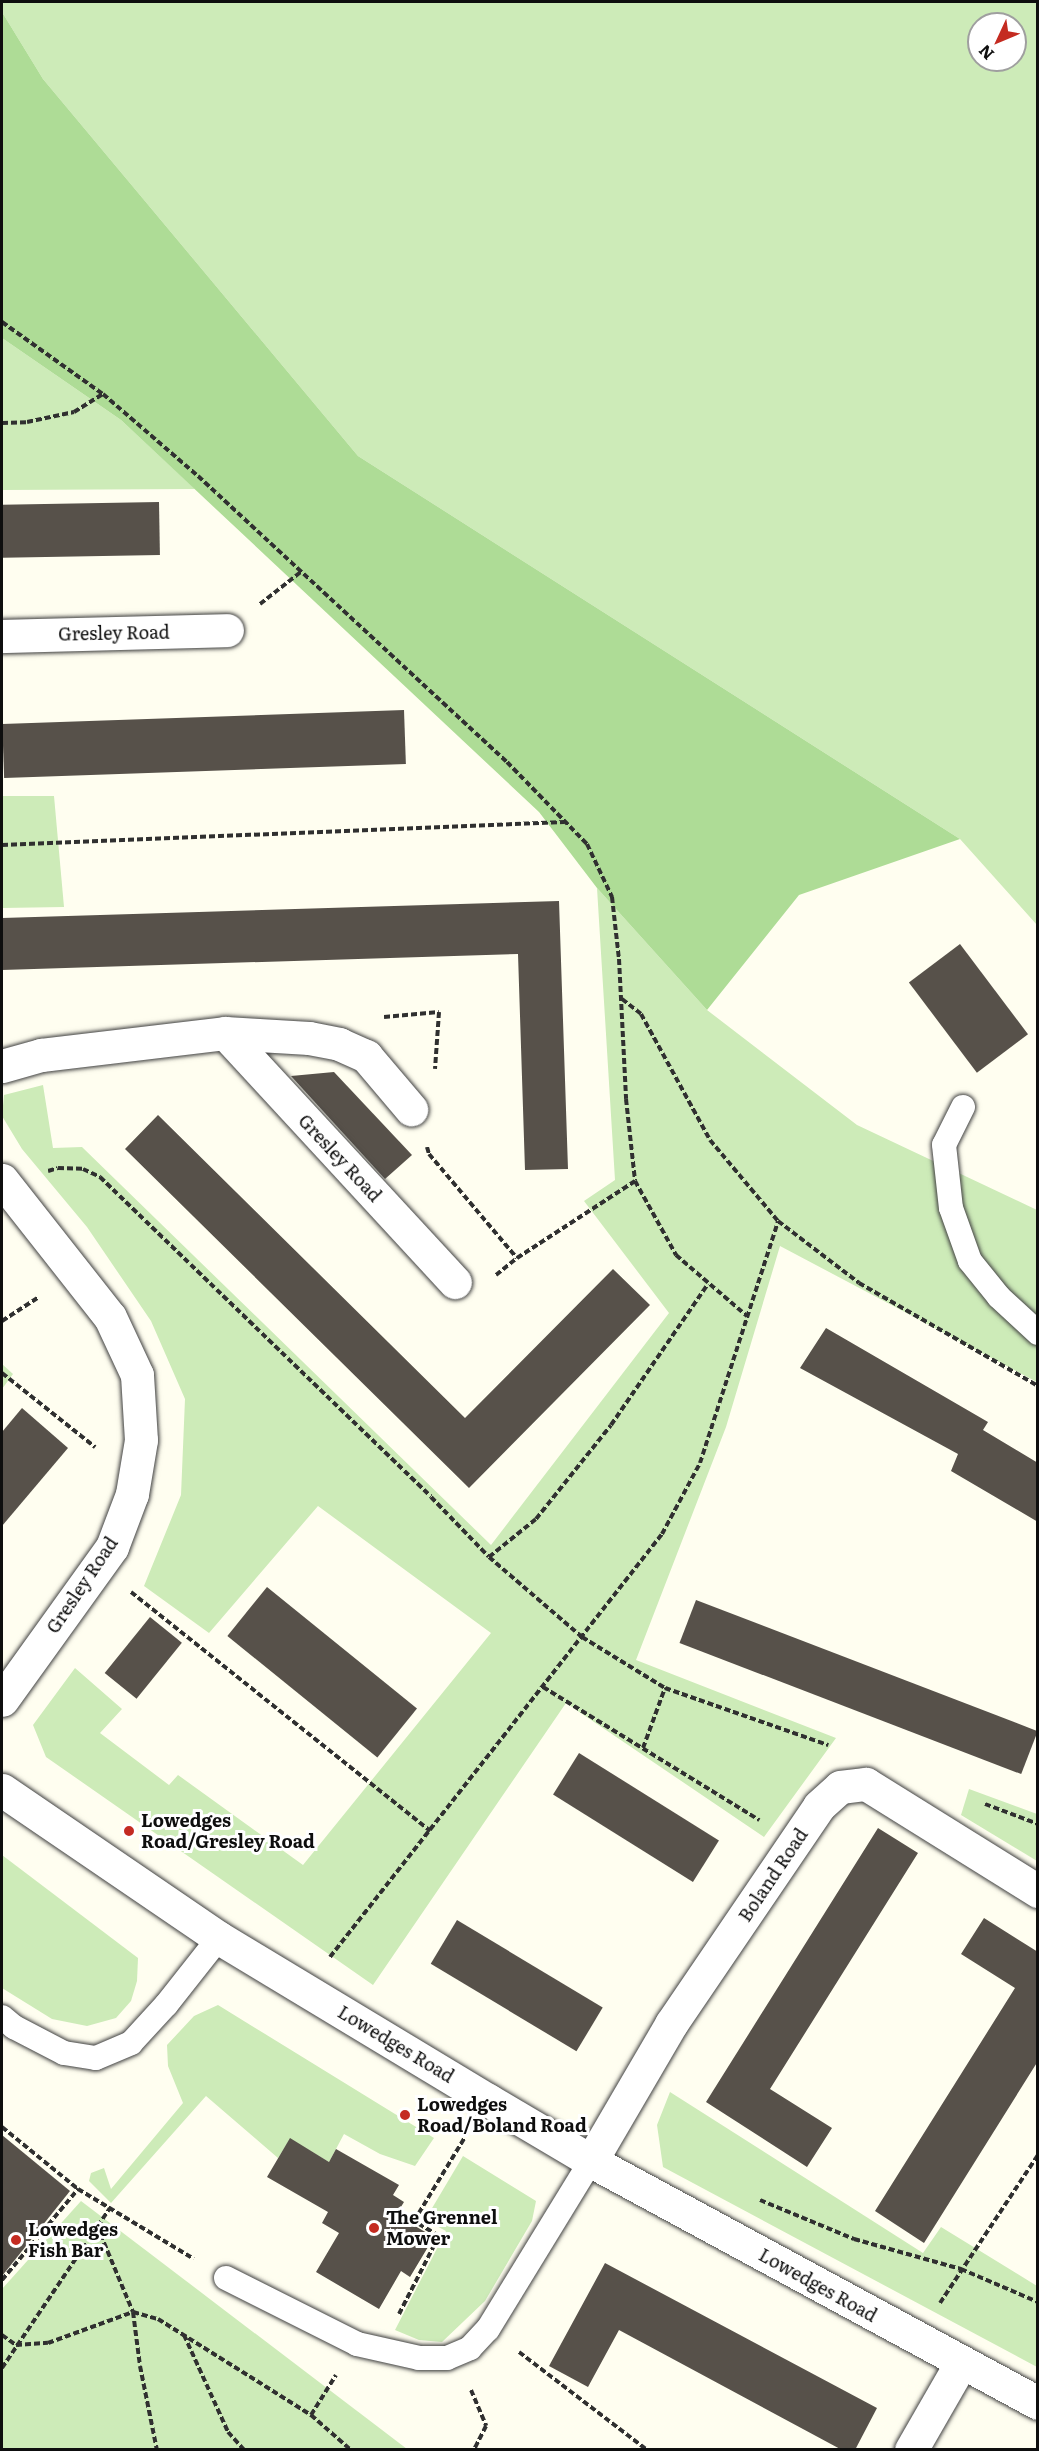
<!DOCTYPE html>
<html>
<head>
<meta charset="utf-8">
<style>
	body { margin:0 }
	#map { position:relative; width:1039px; height:2451px; overflow:hidden; background:#fffef0; font-family:Literata,serif }
	div>[style] { position:absolute }
	.green>* { inset:0; background:#cdebb8 }
	.forest>* { inset:0; background:#aedc96 }
	.building>* { inset:0; background:#57514a; transform-origin:0 0 }
	.path>* { height:4px; margin-top:-2px; transform-origin:0; background:repeating-linear-gradient(90deg,#303030 0 6px,transparent 0 9px) }
	.roads { filter:drop-shadow(0 0 2px #414141) drop-shadow(0 0 2px #414141) }
	.service>* { height:24px; margin:-12px; padding:0 12px; transform-origin:12px; border-radius:12px; background:#fff }
	.minor>* { height:33px; margin:-16.5px; padding:0 16.5px; transform-origin:16.5px; border-radius:16.5px; background:#fff }
	.tertiary>* { height:33px; margin:-16.5px; padding:0 16.5px; transform-origin:16.5px; border-radius:16.5px; background:#fff }
	.dots>* { width:16px; height:16px; translate:-50% -50%; box-sizing:border-box; border:3px solid #fff; border-radius:50% }
	span { translate:-50% -50%; white-space:nowrap; text-align:center; line-height:1.15; -webkit-text-stroke:6px #fff; paint-order:stroke }
	.street-label { font-size:18px; color:#0e0e0e }
	.poi-label { font-size:18px; color:#0e0e0e; font-weight:700 }
	.left { translate:0 -50%; text-align:left }
	.frame { position:absolute; inset:0; border:3px solid #0e0e0e; pointer-events:none }
	.north { position:absolute; left:967px; top:12px; width:60px; height:60px; box-sizing:border-box; background:#fff; border:2px solid #9f9f9f; border-radius:50%; rotate:226deg; font-size:16px; font-weight:700; line-height:24px; text-align:center; color:#0e0e0e }
	.north::after { content:''; display:block; margin:auto; width:21px; height:27px; background:#c42b21; clip-path:polygon(50% 0,100% 100%,50% 72%,0 100%) }
</style>
</head>
<body>
<div id="map">
	<div class="green">
		<div style="clip-path:polygon(evenodd,2px 2px,1037px 2px,1037px 925px,960px 839px,358px 456px,43px 79px,2px 12px,2px 2px,979px 24px,1015px 24px,1015px 60px,979px 60px,979px 24px)"></div>
		<div style="clip-path:polygon(2px 338px,121px 420px,195px 489px,2px 490px)"></div>
		<div style="clip-path:polygon(2px 796px,54px 796px,64px 907px,2px 908px)"></div>
		<div style="clip-path:polygon(597px 888px,707px 1010px,857px 1125px,1037px 1210px,1037px 1382px,780px 1246px,726px 1427px,636px 1660px,836px 1738px,764px 1837px,566px 1703px,373px 1985px,46px 1757px,33px 1725px,75px 1668px,122px 1709px,100px 1733px,169px 1785px,178px 1775px,303px 1865px,491px 1633px,318px 1506px,209px 1633px,144px 1586px,181px 1495px,185px 1399px,151px 1321px,87px 1227px,22px 1149px,2px 1116px,4px 1095px,43px 1085px,53px 1148px,82px 1147px,491px 1545px,669px 1313px,584px 1201px,615px 1180px)"></div>
		<div style="clip-path:polygon(2px 1364px,13px 1374px,2px 1389px)"></div>
		<div style="clip-path:polygon(969px 1789px,1037px 1814px,1037px 1861px,961px 1815px)"></div>
		<div style="clip-path:polygon(2px 1855px,138px 1958px,137px 1981px,131px 2001px,116px 2018px,87px 2026px,52px 2019px,2px 1988px)"></div>
		<div style="clip-path:polygon(218px 2005px,434px 2138px,415px 2166px,380px 2154px,344px 2134px,329px 2162px,290px 2139px,278px 2158px,206px 2096px,111px 2203px,89px 2181px,91px 2173px,104px 2168px,111px 2189px,183px 2103px,168px 2066px,167px 2045px,194px 2016px)"></div>
		<div style="clip-path:polygon(670px 2092px,923px 2253px,941px 2227px,1037px 2286px,1037px 2367px,663px 2167px,657px 2125px)"></div>
		<div style="clip-path:polygon(463px 2156px,536px 2201px,532px 2221px,485px 2301px,442px 2342px,419px 2340px,395px 2330px,446px 2231px,425px 2220px)"></div>
		<div style="clip-path:polygon(81px 2201px,407px 2449px,2px 2449px,2px 2289px)"></div>
	</div>
	<div class="forest">
		<div style="clip-path:polygon(2px 12px,43px 79px,358px 456px,960px 839px,799px 895px,707px 1010px,597px 888px,539px 812px,121px 420px,2px 338px)"></div>
	</div>
	<div class="building">
		<div style="left:159px;top:502px;width:53px;height:157px;rotate:89deg"></div>
		<div style="left:404px;top:710px;width:54px;height:402px;rotate:88deg"></div>
		<div style="clip-path:polygon(559px 901px,568px 1169px,525px 1170px,518px 954px,2px 970px,2px 918px)"></div>
		<div style="left:960px;top:944px;width:113px;height:64px;rotate:53deg"></div>
		<div style="clip-path:polygon(334px 1072px,412px 1155px,385px 1179px,291px 1076px)"></div>
		<div style="clip-path:polygon(158px 1115px,465px 1418px,613px 1269px,650px 1305px,469px 1488px,125px 1149px)"></div>
		<div style="clip-path:polygon(826px 1328px,988px 1422px,983px 1430px,1038px 1463px,1038px 1522px,951px 1471px,958px 1454px,800px 1368px)"></div>
		<div style="clip-path:polygon(22px 1408px,68px 1448px,2px 1526px,2px 1432px)"></div>
		<div style="left:267px;top:1587px;width:193px;height:63px;rotate:39deg"></div>
		<div style="left:696px;top:1600px;width:366px;height:46px;rotate:21deg"></div>
		<div style="left:150px;top:1617px;width:41px;height:72px;rotate:39deg"></div>
		<div style="left:579px;top:1753px;width:165px;height:49px;rotate:32deg"></div>
		<div style="clip-path:polygon(878px 1828px,918px 1853px,770px 2089px,832px 2128px,807px 2167px,706px 2102px)"></div>
		<div style="clip-path:polygon(984px 1918px,1038px 1952px,1038px 2061px,924px 2243px,875px 2211px,1015px 1988px,961px 1954px)"></div>
		<div style="left:457px;top:1920px;width:170px;height:51px;rotate:31deg"></div>
		<div style="clip-path:polygon(2px 2135px,70px 2191px,2px 2276px)"></div>
		<div style="clip-path:polygon(290px 2138px,329px 2162px,336px 2149px,399px 2185px,393px 2195px,404px 2202px,396px 2215px,434px 2237px,410px 2277px,401px 2271px,379px 2309px,316px 2272px,339px 2233px,322px 2223px,328px 2212px,267px 2177px)"></div>
		<div style="clip-path:polygon(605px 2263px,877px 2408px,855px 2450px,842px 2450px,619px 2330px,588px 2387px,549px 2366px)"></div>
	</div>
	<div class="path">
		<div style="left:2px;top:322px;width:124px;rotate:35.5deg"></div>
		<div style="left:103px;top:394px;width:125px;rotate:40.8deg"></div>
		<div style="left:198px;top:476px;width:421px;rotate:42.8deg"></div>
		<div style="left:507px;top:762px;width:115px;rotate:45.7deg"></div>
		<div style="left:587px;top:844px;width:59px;rotate:64.7deg"></div>
		<div style="left:612px;top:897px;width:62px;rotate:83.6deg"></div>
		<div style="left:619px;top:959px;width:140px;rotate:87.1deg"></div>
		<div style="left:626px;top:1099px;width:82px;rotate:83.7deg"></div>
		<div style="left:635px;top:1181px;width:85px;rotate:61deg"></div>
		<div style="left:676px;top:1255px;width:94px;rotate:40.7deg"></div>
		<div style="left:2px;top:423px;width:25px;rotate:-2deg"></div>
		<div style="left:27px;top:422px;width:48px;rotate:-12deg"></div>
		<div style="left:74px;top:412px;width:34px;rotate:-32deg"></div>
		<div style="left:260px;top:604px;width:53px;rotate:-38.2deg"></div>
		<div style="left:2px;top:845px;width:563px;rotate:-2.34deg"></div>
		<div style="left:622px;top:999px;width:24px;rotate:38deg"></div>
		<div style="left:641px;top:1014px;width:144px;rotate:61.3deg"></div>
		<div style="left:710px;top:1140px;width:106px;rotate:50deg"></div>
		<div style="left:778px;top:1221px;width:102px;rotate:37.4deg"></div>
		<div style="left:859px;top:1283px;width:207px;rotate:29.9deg"></div>
		<div style="left:384px;top:1017px;width:55px;rotate:-5.2deg"></div>
		<div style="left:439px;top:1012px;width:57px;rotate:94deg"></div>
		<div style="left:427px;top:1147px;width:7px;rotate:74deg"></div>
		<div style="left:429px;top:1154px;width:136px;rotate:49.8deg"></div>
		<div style="left:48px;top:1171px;width:10px;rotate:-17deg"></div>
		<div style="left:58px;top:1168px;width:25px;rotate:2deg"></div>
		<div style="left:83px;top:1169px;width:19px;rotate:25deg"></div>
		<div style="left:100px;top:1177px;width:460px;rotate:44deg"></div>
		<div style="left:431px;top:1497px;width:83px;rotate:46deg"></div>
		<div style="left:489px;top:1557px;width:123px;rotate:40.7deg"></div>
		<div style="left:582px;top:1637px;width:97px;rotate:31.6deg"></div>
		<div style="left:665px;top:1688px;width:173px;rotate:19.3deg"></div>
		<div style="left:496px;top:1275px;width:27px;rotate:-39deg"></div>
		<div style="left:517px;top:1258px;width:141px;rotate:-33.1deg"></div>
		<div style="left:2px;top:1321px;width:44px;rotate:-33deg"></div>
		<div style="left:2px;top:1373px;width:119px;rotate:38.5deg"></div>
		<div style="left:489px;top:1557px;width:60px;rotate:-39deg"></div>
		<div style="left:536px;top:1519px;width:120px;rotate:-51.4deg"></div>
		<div style="left:611px;top:1425px;width:171px;rotate:-55.5deg"></div>
		<div style="left:131px;top:1592px;width:383px;rotate:38.6deg"></div>
		<div style="left:543px;top:1687px;width:254px;rotate:31.6deg"></div>
		<div style="left:643px;top:1748px;width:64px;rotate:-69.9deg"></div>
		<div style="left:985px;top:1804px;width:57px;rotate:20.7deg"></div>
		<div style="left:330px;top:1957px;width:538px;rotate:-51.87deg"></div>
		<div style="left:662px;top:1534px;width:81px;rotate:-61.8deg"></div>
		<div style="left:700px;top:1463px;width:254px;rotate:-72.1deg"></div>
		<div style="left:2px;top:2127px;width:98px;rotate:39.2deg"></div>
		<div style="left:78px;top:2189px;width:135px;rotate:31.1deg"></div>
		<div style="left:760px;top:2200px;width:102px;rotate:22.5deg"></div>
		<div style="left:854px;top:2239px;width:111px;rotate:15.7deg"></div>
		<div style="left:961px;top:2269px;width:84px;rotate:23.2deg"></div>
		<div style="left:97px;top:2226px;width:93px;rotate:67.3deg"></div>
		<div style="left:133px;top:2312px;width:54px;rotate:82.6deg"></div>
		<div style="left:140px;top:2366px;width:86px;rotate:78.6deg"></div>
		<div style="left:2px;top:2280px;width:119px;rotate:-50.1deg"></div>
		<div style="left:940px;top:2303px;width:178px;rotate:-56.5deg"></div>
		<div style="left:399px;top:2314px;width:88px;rotate:-62.9deg"></div>
		<div style="left:439px;top:2236px;width:29px;rotate:-149deg"></div>
		<div style="left:414px;top:2221px;width:98px;rotate:-58.7deg"></div>
		<div style="left:2px;top:2335px;width:17px;rotate:36deg"></div>
		<div style="left:16px;top:2345px;width:32px;rotate:-4deg"></div>
		<div style="left:48px;top:2343px;width:90px;rotate:-20deg"></div>
		<div style="left:133px;top:2312px;width:26px;rotate:16deg"></div>
		<div style="left:158px;top:2319px;width:181px;rotate:32.1deg"></div>
		<div style="left:311px;top:2415px;width:53px;rotate:41.2deg"></div>
		<div style="left:184px;top:2335px;width:107px;rotate:65.6deg"></div>
		<div style="left:228px;top:2432px;width:24px;rotate:48deg"></div>
		<div style="left:519px;top:2352px;width:161px;rotate:37.4deg"></div>
		<div style="left:2px;top:2368px;width:193px;rotate:-56deg"></div>
		<div style="left:471px;top:2390px;width:39px;rotate:67deg"></div>
		<div style="left:486px;top:2426px;width:27px;rotate:117deg"></div>
		<div style="left:311px;top:2415px;width:47px;rotate:-58deg"></div>
	</div>
	<div class="roads">
		<div class="service">
			<div style="left:963px;top:1107px;width:42px;rotate:116.6deg"></div>
			<div style="left:944px;top:1145px;width:63px;rotate:83.7deg"></div>
			<div style="left:951px;top:1208px;width:56px;rotate:70.3deg"></div>
			<div style="left:970px;top:1261px;width:46px;rotate:51.1deg"></div>
			<div style="left:999px;top:1297px;width:53px;rotate:42.7deg"></div>
			<div style="left:2px;top:2017px;width:16px;rotate:40deg"></div>
			<div style="left:14px;top:2027px;width:56px;rotate:27.5deg"></div>
			<div style="left:64px;top:2053px;width:32px;rotate:9deg"></div>
			<div style="left:96px;top:2058px;width:38px;rotate:-23deg"></div>
			<div style="left:131px;top:2043px;width:52px;rotate:-47.4deg"></div>
			<div style="left:166px;top:2005px;width:85px;rotate:-51.7deg"></div>
			<div style="left:226px;top:2278px;width:147px;rotate:26.7deg"></div>
			<div style="left:357px;top:2344px;width:64px;rotate:12.7deg"></div>
			<div style="left:419px;top:2358px;width:28px"></div>
			<div style="left:447px;top:2358px;width:25px;rotate:-23deg"></div>
			<div style="left:470px;top:2348px;width:26px;rotate:-47deg"></div>
			<div style="left:488px;top:2329px;width:197px;rotate:-58.5deg"></div>
		</div>
		<div class="minor">
			<div style="left:2px;top:636px;width:225px;rotate:-1.5deg"></div>
			<div style="left:225px;top:1033px;width:339px;rotate:47.3deg"></div>
			<div style="left:2px;top:1066px;width:41px;rotate:-15.8deg"></div>
			<div style="left:41px;top:1055px;width:185px;rotate:-6.8deg"></div>
			<div style="left:225px;top:1033px;width:84px;rotate:3.4deg"></div>
			<div style="left:309px;top:1038px;width:31px;rotate:11deg"></div>
			<div style="left:339px;top:1044px;width:30px;rotate:24deg"></div>
			<div style="left:366px;top:1056px;width:70px;rotate:49.7deg"></div>
			<div style="left:2px;top:1180px;width:174px;rotate:51.8deg"></div>
			<div style="left:110px;top:1317px;width:64px;rotate:65deg"></div>
			<div style="left:137px;top:1375px;width:65px;rotate:86.5deg"></div>
			<div style="left:141px;top:1440px;width:55px;rotate:99.5deg"></div>
			<div style="left:132px;top:1494px;width:57px;rotate:110.7deg"></div>
			<div style="left:112px;top:1547px;width:188px;rotate:125.7deg"></div>
			<div style="left:591px;top:2161px;width:159px;rotate:-59.7deg"></div>
			<div style="left:671px;top:2024px;width:263px;rotate:-55.8deg"></div>
			<div style="left:819px;top:1806px;width:28px;rotate:-42deg"></div>
			<div style="left:840px;top:1787px;width:26px;rotate:-7deg"></div>
			<div style="left:866px;top:1784px;width:203px;rotate:31.9deg"></div>
			<div style="left:911px;top:2450px;width:100px;rotate:-60.1deg"></div>
		</div>
		<div class="tertiary">
			<div style="left:2px;top:1790px;width:263px;rotate:34.3deg"></div>
			<div style="left:219px;top:1938px;width:314px;rotate:31.1deg"></div>
			<div style="left:488px;top:2100px;width:120px;rotate:30.6deg"></div>
			<div style="left:591px;top:2161px;width:508px;rotate:28.43deg"></div>
		</div>
	</div>
	<div class="dots">
		<div style="left:129px;top:1831px;background:#c42b21"></div>
		<div style="left:405px;top:2115px;background:#c42b21"></div>
		<div style="left:374px;top:2228px;background:#c42b21"></div>
		<div style="left:16px;top:2240px;background:#c42b21"></div>
	</div>
	<div class="street-label">
		<span style="left:114px;top:633px;rotate:-1deg">Gresley Road</span>
		<span style="left:340px;top:1158px;rotate:47deg">Gresley Road</span>
		<span style="left:82px;top:1585px;rotate:-56deg">Gresley Road</span>
		<span style="left:773px;top:1875px;rotate:-56deg">Boland Road</span>
		<span style="left:396px;top:2044px;rotate:31deg">Lowedges Road</span>
		<span style="left:818px;top:2285px;rotate:29deg">Lowedges Road</span>
	</div>
	<div class="poi-label">
		<span class="left" style="left:141px;top:1831px">Lowedges<br>Road/Gresley Road</span>
		<span class="left" style="left:417px;top:2115px">Lowedges<br>Road/Boland Road</span>
		<span class="left" style="left:386px;top:2228px">The Grennel<br>Mower</span>
		<span class="left" style="left:28px;top:2240px">Lowedges<br>Fish Bar</span>
	</div>
	<div class="frame"></div>
	<div class="north">N</div>
</div>
</body>
</html>
